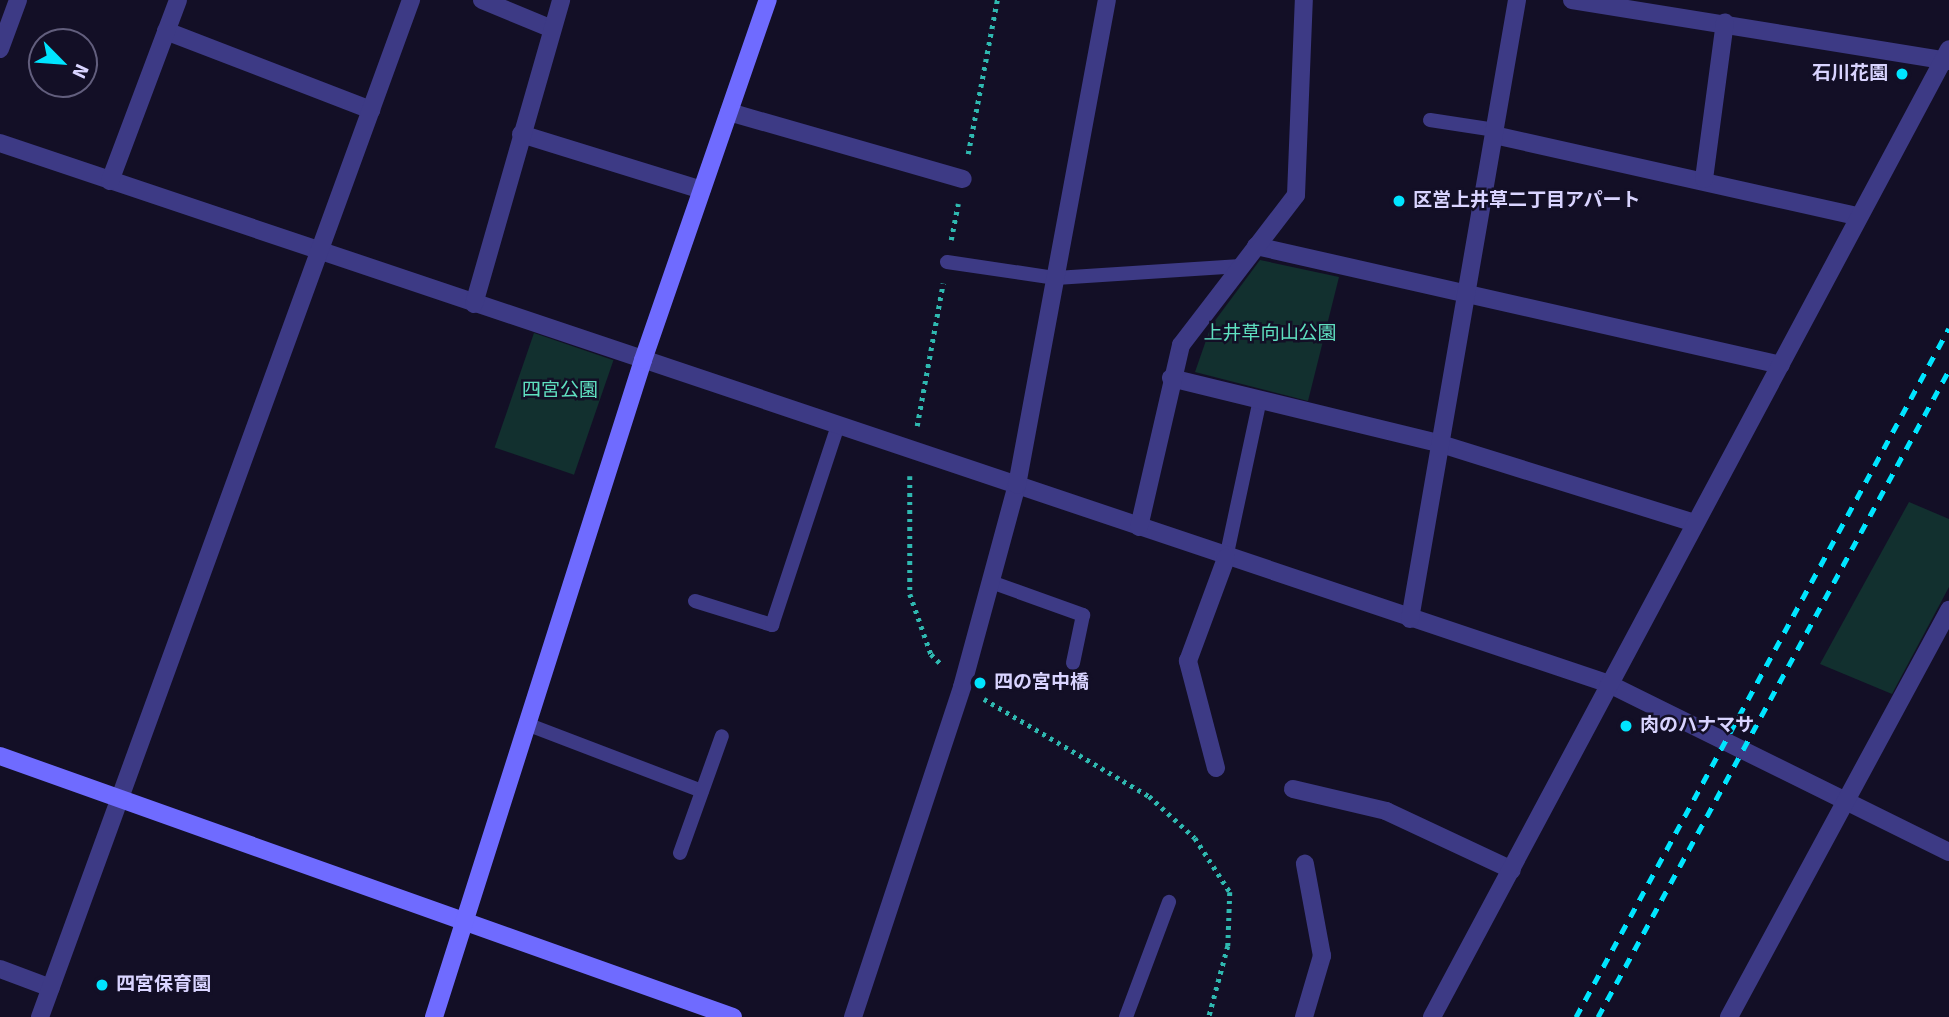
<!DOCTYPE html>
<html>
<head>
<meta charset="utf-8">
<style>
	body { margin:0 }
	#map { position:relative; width:1949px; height:1017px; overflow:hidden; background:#130f26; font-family:Signika,"Noto Sans JP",sans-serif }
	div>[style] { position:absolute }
	.green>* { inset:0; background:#12302f; transform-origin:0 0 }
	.path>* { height:4.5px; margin-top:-2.25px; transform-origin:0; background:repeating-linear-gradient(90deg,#2fb8b0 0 3.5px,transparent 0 8.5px) }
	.lane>* { height:14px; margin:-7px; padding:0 7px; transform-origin:7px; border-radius:7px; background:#3d3a85 }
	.street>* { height:18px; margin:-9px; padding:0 9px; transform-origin:9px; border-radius:9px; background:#3d3a85 }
	.secondary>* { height:18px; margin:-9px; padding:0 9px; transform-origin:9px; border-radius:9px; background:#6f6bff }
	.rail>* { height:5px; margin-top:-2.5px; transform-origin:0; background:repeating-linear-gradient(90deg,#00e5ff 0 10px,transparent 0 19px) }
	.dots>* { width:19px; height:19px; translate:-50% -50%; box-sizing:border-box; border:4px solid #130f26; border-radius:50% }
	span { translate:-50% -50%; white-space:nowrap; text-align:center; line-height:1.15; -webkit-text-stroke:5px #130f26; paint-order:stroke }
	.poi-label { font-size:19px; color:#d9d4ff; font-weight:700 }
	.right { translate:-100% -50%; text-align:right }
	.left { translate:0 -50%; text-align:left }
	.park-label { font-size:19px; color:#5fe0c0 }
	.north { position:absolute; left:28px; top:28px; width:70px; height:70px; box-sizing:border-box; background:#130f26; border:2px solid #625e7d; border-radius:50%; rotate:115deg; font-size:19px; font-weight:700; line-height:28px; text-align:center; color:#d9d4ff }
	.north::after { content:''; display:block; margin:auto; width:24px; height:32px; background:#00e5ff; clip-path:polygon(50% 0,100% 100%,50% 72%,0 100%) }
</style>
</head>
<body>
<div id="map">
	<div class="green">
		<div style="clip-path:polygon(1260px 260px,1339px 277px,1308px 401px,1195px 372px,1211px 326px)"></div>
		<div style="left:534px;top:333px;width:84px;height:121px;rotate:19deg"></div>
		<div style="clip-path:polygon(1909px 502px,1949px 519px,1949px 587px,1892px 694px,1820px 664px)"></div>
	</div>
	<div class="path">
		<div style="left:968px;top:154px;width:157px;rotate:-79.3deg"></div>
		<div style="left:951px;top:240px;width:37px;rotate:-79deg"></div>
		<div style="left:917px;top:426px;width:145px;rotate:-79.7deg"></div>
		<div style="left:910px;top:476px;width:118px;rotate:90deg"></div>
		<div style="left:910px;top:594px;width:64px;rotate:70.7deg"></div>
		<div style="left:931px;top:654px;width:16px;rotate:45deg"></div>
		<div style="left:984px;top:699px;width:191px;rotate:30.5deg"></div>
		<div style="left:1149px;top:796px;width:62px;rotate:42.4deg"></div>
		<div style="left:1195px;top:838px;width:64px;rotate:57.1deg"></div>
		<div style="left:1230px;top:892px;width:54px;rotate:92.1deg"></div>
		<div style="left:1228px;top:946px;width:73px;rotate:105deg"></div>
	</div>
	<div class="lane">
		<div style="left:1430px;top:120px;width:66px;rotate:8.7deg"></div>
		<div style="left:947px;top:262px;width:110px;rotate:8.4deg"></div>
		<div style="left:1056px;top:278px;width:185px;rotate:-3.7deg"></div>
		<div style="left:1226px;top:558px;width:163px;rotate:-77.9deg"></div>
		<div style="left:991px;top:582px;width:98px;rotate:19.7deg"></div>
		<div style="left:1083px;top:615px;width:49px;rotate:101.8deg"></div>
		<div style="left:695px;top:601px;width:81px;rotate:17.3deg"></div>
		<div style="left:772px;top:625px;width:211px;rotate:-71.7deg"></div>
		<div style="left:529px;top:725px;width:185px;rotate:20.9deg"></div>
		<div style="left:680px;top:853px;width:124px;rotate:-70.3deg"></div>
		<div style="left:1126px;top:1017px;width:123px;rotate:-69.5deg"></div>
	</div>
	<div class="street">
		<div style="left:482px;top:0;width:74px;rotate:22.4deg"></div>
		<div style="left:1572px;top:0;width:382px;rotate:9.2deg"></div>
		<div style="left:166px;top:31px;width:220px;rotate:21.1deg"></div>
		<div style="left:0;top:49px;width:52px;rotate:-69.8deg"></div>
		<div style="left:729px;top:112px;width:243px;rotate:16deg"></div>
		<div style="left:521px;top:134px;width:189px;rotate:17.2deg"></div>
		<div style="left:1494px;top:135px;width:372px;rotate:12.6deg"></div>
		<div style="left:0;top:143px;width:1698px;rotate:18.58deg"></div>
		<div style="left:1609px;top:684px;width:379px;rotate:26.3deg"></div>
		<div style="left:1704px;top:179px;width:158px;rotate:-82.4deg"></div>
		<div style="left:110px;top:181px;width:193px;rotate:-69.4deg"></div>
		<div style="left:1256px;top:246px;width:538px;rotate:12.77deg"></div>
		<div style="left:474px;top:304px;width:316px;rotate:-74deg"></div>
		<div style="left:1171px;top:378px;width:278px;rotate:13.7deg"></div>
		<div style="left:1441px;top:444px;width:266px;rotate:17.3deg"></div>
		<div style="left:1139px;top:527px;width:187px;rotate:-77deg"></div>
		<div style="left:1181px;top:345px;width:189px;rotate:-52.5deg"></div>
		<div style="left:1296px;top:195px;width:195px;rotate:-87.7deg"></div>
		<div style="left:1410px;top:619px;width:628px;rotate:-80.19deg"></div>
		<div style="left:1216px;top:768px;width:111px;rotate:-104.7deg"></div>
		<div style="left:1188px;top:661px;width:110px;rotate:-69.7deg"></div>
		<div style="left:1293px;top:789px;width:96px;rotate:13.3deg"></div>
		<div style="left:1386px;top:811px;width:139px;rotate:25.1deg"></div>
		<div style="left:0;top:969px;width:54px;rotate:20.4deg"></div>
		<div style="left:40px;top:1017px;width:1083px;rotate:-69.96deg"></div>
		<div style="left:853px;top:1017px;width:348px;rotate:-71.7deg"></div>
		<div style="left:962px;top:687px;width:209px;rotate:-74.8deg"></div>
		<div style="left:1017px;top:485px;width:493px;rotate:-79.5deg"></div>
		<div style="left:1304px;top:1017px;width:64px;rotate:-73.6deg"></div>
		<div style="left:1322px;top:956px;width:94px;rotate:-100.5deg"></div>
		<div style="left:1432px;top:1017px;width:1097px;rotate:-61.89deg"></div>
		<div style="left:1729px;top:1017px;width:463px;rotate:-61.6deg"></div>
	</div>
	<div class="secondary">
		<div style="left:0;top:756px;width:778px;rotate:19.6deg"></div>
		<div style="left:434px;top:1017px;width:689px;rotate:-72.35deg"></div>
		<div style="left:643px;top:360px;width:381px;rotate:-70.9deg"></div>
	</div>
	<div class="rail">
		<div style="left:1576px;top:1017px;width:783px;rotate:-61.57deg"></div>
		<div style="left:1598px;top:1017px;width:736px;rotate:-61.52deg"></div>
	</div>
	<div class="dots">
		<div style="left:1902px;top:74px;background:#00e5ff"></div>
		<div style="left:1399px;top:201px;background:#00e5ff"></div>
		<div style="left:980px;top:683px;background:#00e5ff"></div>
		<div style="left:1626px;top:726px;background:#00e5ff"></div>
		<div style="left:102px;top:985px;background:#00e5ff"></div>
	</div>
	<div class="poi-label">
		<span class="right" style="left:1888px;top:74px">石川花園</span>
		<span class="left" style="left:1413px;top:201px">区営上井草二丁目アパート</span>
		<span class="left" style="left:994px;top:683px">四の宮中橋</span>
		<span class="left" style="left:1640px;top:726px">肉のハナマサ</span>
		<span class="left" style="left:116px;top:985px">四宮保育園</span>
	</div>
	<div class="park-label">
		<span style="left:1270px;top:334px">上井草向山公園</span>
		<span style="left:560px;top:391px">四宮公園</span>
	</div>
	<div class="north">N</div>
</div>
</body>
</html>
